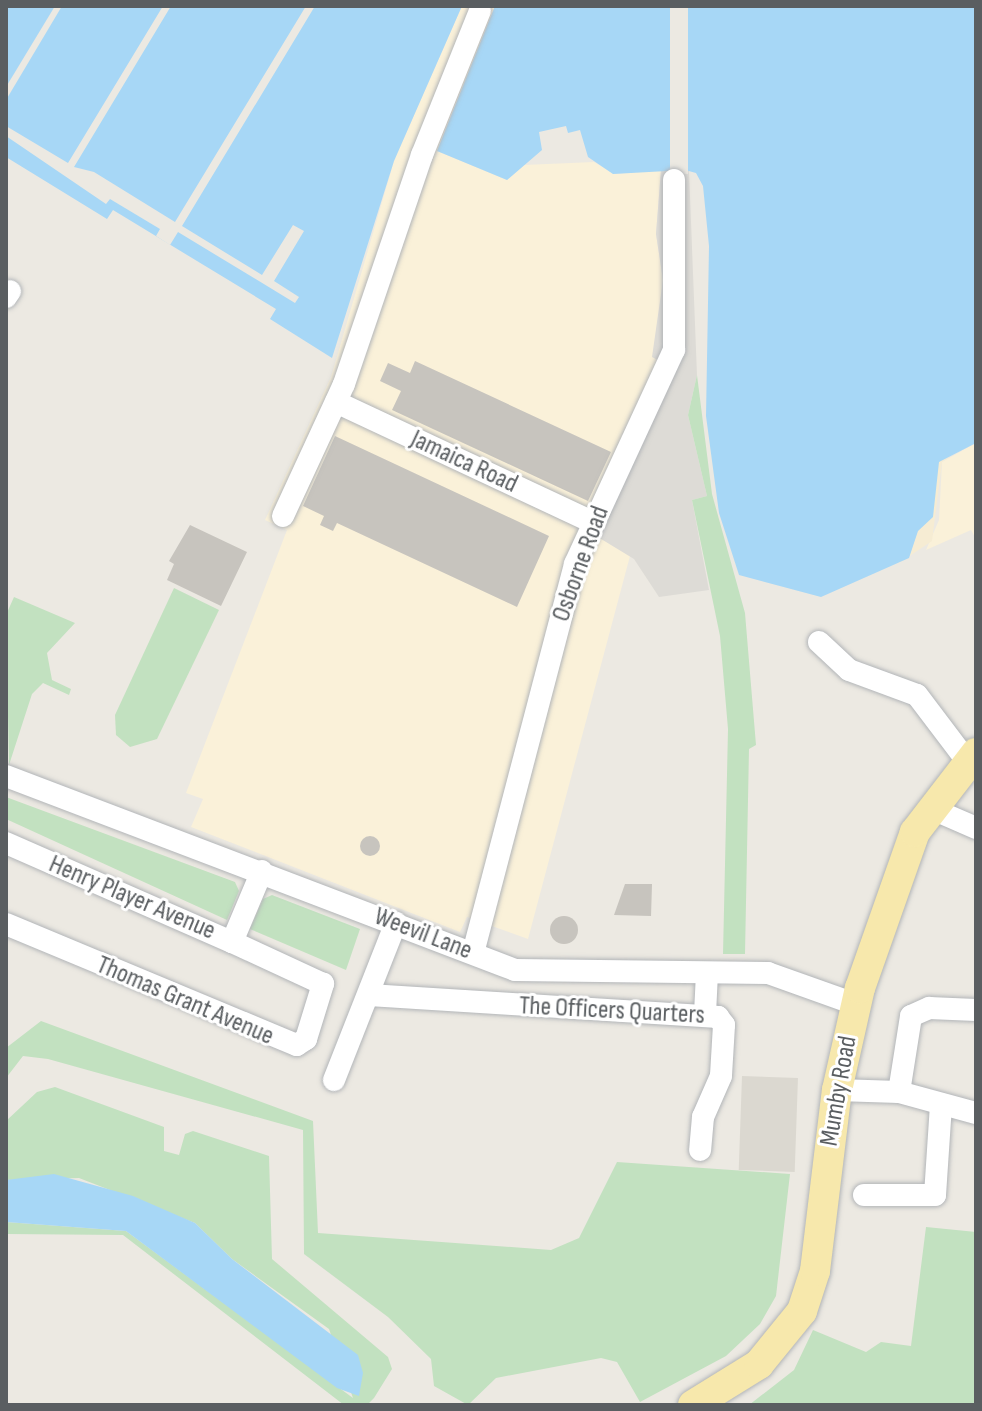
<!DOCTYPE html>
<html>
<head>
<meta charset="utf-8">
<style>
	body { margin:0 }
	#map { position:relative; width:982px; height:1411px; overflow:hidden; background:#ece9e2; font-family:"Sofia Sans Condensed",sans-serif }
	div>[style] { position:absolute }
	.commercial>* { inset:0; background:#faf1d9 }
	.industrial>* { inset:0; background:#dddbd6 }
	.education>* { inset:0; background:#dbd8d0; transform-origin:0 0 }
	.green>* { inset:0; background:#c2e1c0 }
	.sand>* { inset:0; background:#f6ecd3 }
	.water>* { inset:0; background:#a7d7f6 }
	.pier>* { inset:0; background:#ece9e2; transform-origin:0 0 }
	.building>* { inset:0; background:#c7c4be }
	.round { border-radius:50% }
	.roads { filter:drop-shadow(0 0 2px #b2b5b8) drop-shadow(0 0 2px #b2b5b8) }
	.minor>* { height:22px; margin:-11px; padding:0 11px; transform-origin:11px; border-radius:11px; background:#fff }
	.major>* { height:30px; margin:-15px; padding:0 15px; transform-origin:15px; border-radius:15px; background:#f7e8ac }
	span { translate:-50% -50%; white-space:nowrap; text-align:center; line-height:1.15; -webkit-text-stroke:6px #fff; paint-order:stroke }
	.street-label { font-size:26px; color:#5a5e61 }
	.frame { position:absolute; inset:0; border:8px solid #5a5e61; pointer-events:none }
</style>
</head>
<body>
<div id="map">
	<div class="commercial">
		<div style="clip-path:polygon(462px 6px,495px 6px,437px 151px,507px 180px,524px 165px,594px 162px,614px 174px,661px 170px,656px 234px,663px 280px,655px 353px,668px 365px,589px 531px,630px 556px,528px 939px,467px 917px,460px 932px,191px 827px,203px 799px,186px 793px,287px 530px,265px 520px,331px 377px,394px 161px)"></div>
		<div style="clip-path:polygon(976px 443px,976px 539px,971px 530px,926px 550px,939px 520px,942px 462px)"></div>
	</div>
	<div class="industrial">
		<div style="clip-path:polygon(661px 170px,689px 171px,697px 375px,688px 415px,707px 496px,692px 500px,709px 590px,659px 597px,634px 559px,588px 531px,667px 365px,652px 357px,663px 280px,656px 234px)"></div>
	</div>
	<div class="education">
		<div style="left:742px;top:1076px;width:56px;height:94px;rotate:2deg"></div>
	</div>
	<div class="green">
		<div style="clip-path:polygon(697px 375px,712px 494px,745px 613px,756px 745px,749px 749px,745px 954px,723px 954px,728px 729px,720px 636px,692px 500px,707px 496px,688px 415px)"></div>
		<div style="clip-path:polygon(174px 588px,219px 610px,157px 739px,130px 747px,116px 735px,115px 715px)"></div>
		<div style="clip-path:polygon(14px 597px,75px 623px,47px 653px,52px 680px,71px 689px,69px 695px,43px 683px,32px 694px,9px 765px,6px 615px)"></div>
		<div style="clip-path:polygon(6px 797px,235px 882px,239px 891px,227px 920px,6px 819px)"></div>
		<div style="clip-path:polygon(272px 895px,360px 929px,346px 970px,250px 929px,263px 899px)"></div>
		<div style="clip-path:polygon(41px 1021px,313px 1121px,318px 1233px,551px 1250px,579px 1238px,617px 1162px,790px 1174px,776px 1296px,760px 1324px,726px 1356px,640px 1402px,617px 1362px,601px 1358px,496px 1378px,468px 1405px,434px 1386px,431px 1359px,388px 1317px,304px 1254px,303px 1130px,48px 1059px,23px 1056px,6px 1078px,6px 1048px)"></div>
		<div style="clip-path:polygon(55px 1087px,164px 1127px,164px 1151px,179px 1155px,185px 1134px,193px 1131px,269px 1156px,272px 1259px,388px 1357px,392px 1369px,374px 1398px,367px 1405px,344px 1405px,123px 1235px,6px 1234px,6px 1222px,126px 1231px,353px 1398px,329px 1329px,232px 1259px,195px 1223px,79px 1178px,6px 1180px,6px 1121px,37px 1092px)"></div>
		<div style="clip-path:polygon(926px 1227px,976px 1232px,976px 1405px,749px 1405px,794px 1370px,813px 1330px,866px 1352px,881px 1342px,911px 1346px)"></div>
	</div>
	<div class="sand">
		<div style="clip-path:polygon(976px 438px,942px 462px,932px 541px,899px 563px,940px 457px)"></div>
	</div>
	<div class="water">
		<div style="clip-path:polygon(6px 6px,462px 6px,394px 161px,332px 358px,270px 319px,276px 309px,113px 210px,107px 219px,6px 157px)"></div>
		<div style="clip-path:polygon(495px 6px,976px 6px,976px 443px,939px 462px,933px 517px,918px 531px,909px 558px,821px 597px,739px 575px,719px 513px,706px 416px,709px 246px,703px 186px,696px 173px,685px 170px,613px 174px,588px 157px,580px 130px,568px 133px,566px 126px,539px 132px,542px 150px,507px 180px,437px 151px)"></div>
		<div style="clip-path:polygon(54px 1174px,133px 1196px,195px 1223px,232px 1259px,358px 1355px,363px 1373px,359px 1396px,337px 1388px,126px 1231px,6px 1222px,6px 1180px)"></div>
	</div>
	<div class="pier">
		<div style="clip-path:polygon(55px 6px,62px 6px,6px 100px,6px 87px)"></div>
		<div style="clip-path:polygon(163px 6px,171px 6px,74px 167px,94px 172px,175px 222px,306px 6px,315px 6px,182px 226px,262px 275px,293px 225px,304px 231px,274px 281px,299px 297px,295px 303px,178px 232px,170px 245px,156px 236px,160px 229px,110px 199px,106px 204px,6px 136px,6px 126px,68px 163px)"></div>
		<div style="left:670px;top:6px;width:18px;height:168px"></div>
	</div>
	<div class="building">
		<div style="clip-path:polygon(415px 361px,611px 452px,588px 501px,392px 410px,401px 391px,380px 381px,388px 363px,410px 373px)"></div>
		<div style="clip-path:polygon(335px 436px,549px 536px,517px 607px,337px 523px,333px 531px,320px 525px,324px 516px,303px 506px)"></div>
		<div style="clip-path:polygon(190px 525px,247px 552px,221px 606px,167px 580px,174px 564px,169px 561px)"></div>
		<div class="round" style="left:360px;top:836px;width:20px;height:20px"></div>
		<div style="clip-path:polygon(625px 884px,652px 884px,651px 916px,614px 915px)"></div>
		<div class="round" style="left:550px;top:916px;width:28px;height:28px"></div>
	</div>
	<div class="roads">
		<div class="minor">
			<div style="left:6px;top:297px;width:7px;rotate:-56deg"></div>
			<div style="left:336px;top:402px;width:283px;rotate:25.1deg"></div>
			<div style="left:283px;top:516px;width:145px;rotate:-65.2deg"></div>
			<div style="left:344px;top:384px;width:242px;rotate:-71.2deg"></div>
			<div style="left:422px;top:155px;width:155px;rotate:-68.1deg"></div>
			<div style="left:819px;top:642px;width:41px;rotate:43deg"></div>
			<div style="left:849px;top:670px;width:72px;rotate:20.2deg"></div>
			<div style="left:917px;top:695px;width:83px;rotate:52.9deg"></div>
			<div style="left:6px;top:776px;width:545px;rotate:20.86deg"></div>
			<div style="left:515px;top:970px;width:253px;rotate:0.7deg"></div>
			<div style="left:768px;top:973px;width:92px;rotate:19.6deg"></div>
			<div style="left:930px;top:808px;width:50px;rotate:23.5deg"></div>
			<div style="left:6px;top:843px;width:247px;rotate:23.7deg"></div>
			<div style="left:232px;top:942px;width:77px;rotate:-67.1deg"></div>
			<div style="left:6px;top:924px;width:315px;rotate:22.6deg"></div>
			<div style="left:297px;top:1045px;width:11px;rotate:-34deg"></div>
			<div style="left:306px;top:1039px;width:58px;rotate:-72.8deg"></div>
			<div style="left:323px;top:984px;width:100px;rotate:-155.2deg"></div>
			<div style="left:473px;top:953px;width:402px;rotate:-75.3deg"></div>
			<div style="left:575px;top:564px;width:236px;rotate:-65.2deg"></div>
			<div style="left:674px;top:350px;width:170px;rotate:-90deg"></div>
			<div style="left:369px;top:995px;width:350px;rotate:3.6deg"></div>
			<div style="left:718px;top:1017px;width:10px;rotate:53deg"></div>
			<div style="left:724px;top:1025px;width:51px;rotate:93.4deg"></div>
			<div style="left:721px;top:1076px;width:45px;rotate:113.7deg"></div>
			<div style="left:703px;top:1117px;width:33px;rotate:95deg"></div>
			<div style="left:705px;top:1014px;width:41px;rotate:-87.2deg"></div>
			<div style="left:334px;top:1080px;width:169px;rotate:-68.5deg"></div>
			<div style="left:837px;top:1090px;width:62px;rotate:1.8deg"></div>
			<div style="left:899px;top:1092px;width:80px;rotate:15.3deg"></div>
			<div style="left:899px;top:1092px;width:77px;rotate:-81deg"></div>
			<div style="left:911px;top:1016px;width:20px;rotate:-24deg"></div>
			<div style="left:929px;top:1008px;width:47px;rotate:2.4deg"></div>
			<div style="left:864px;top:1195px;width:71px"></div>
			<div style="left:935px;top:1195px;width:91px;rotate:-86.2deg"></div>
		</div>
		<div class="major">
			<div style="left:693px;top:1405px;width:78px;rotate:-31.8deg"></div>
			<div style="left:759px;top:1364px;width:68px;rotate:-50.9deg"></div>
			<div style="left:802px;top:1311px;width:42px;rotate:-72deg"></div>
			<div style="left:815px;top:1271px;width:182px;rotate:-83.1deg"></div>
			<div style="left:837px;top:1090px;width:105px;rotate:-77.3deg"></div>
			<div style="left:860px;top:988px;width:165px;rotate:-70.6deg"></div>
			<div style="left:915px;top:832px;width:100px;rotate:-52.3deg"></div>
		</div>
	</div>
	<div class="street-label">
		<span style="left:464px;top:462px;rotate:25deg">Jamaica Road</span>
		<span style="left:581px;top:564px;rotate:-70deg">Osborne Road</span>
		<span style="left:132px;top:898px;rotate:23deg">Henry Player Avenue</span>
		<span style="left:423px;top:934px;rotate:21deg">Weevil Lane</span>
		<span style="left:185px;top:1001px;rotate:23deg">Thomas Grant Avenue</span>
		<span style="left:612px;top:1011px;rotate:3deg">The Officers Quarters</span>
		<span style="left:839px;top:1091px;rotate:-80deg">Mumby Road</span>
	</div>
	<div class="frame"></div>
</div>
</body>
</html>
